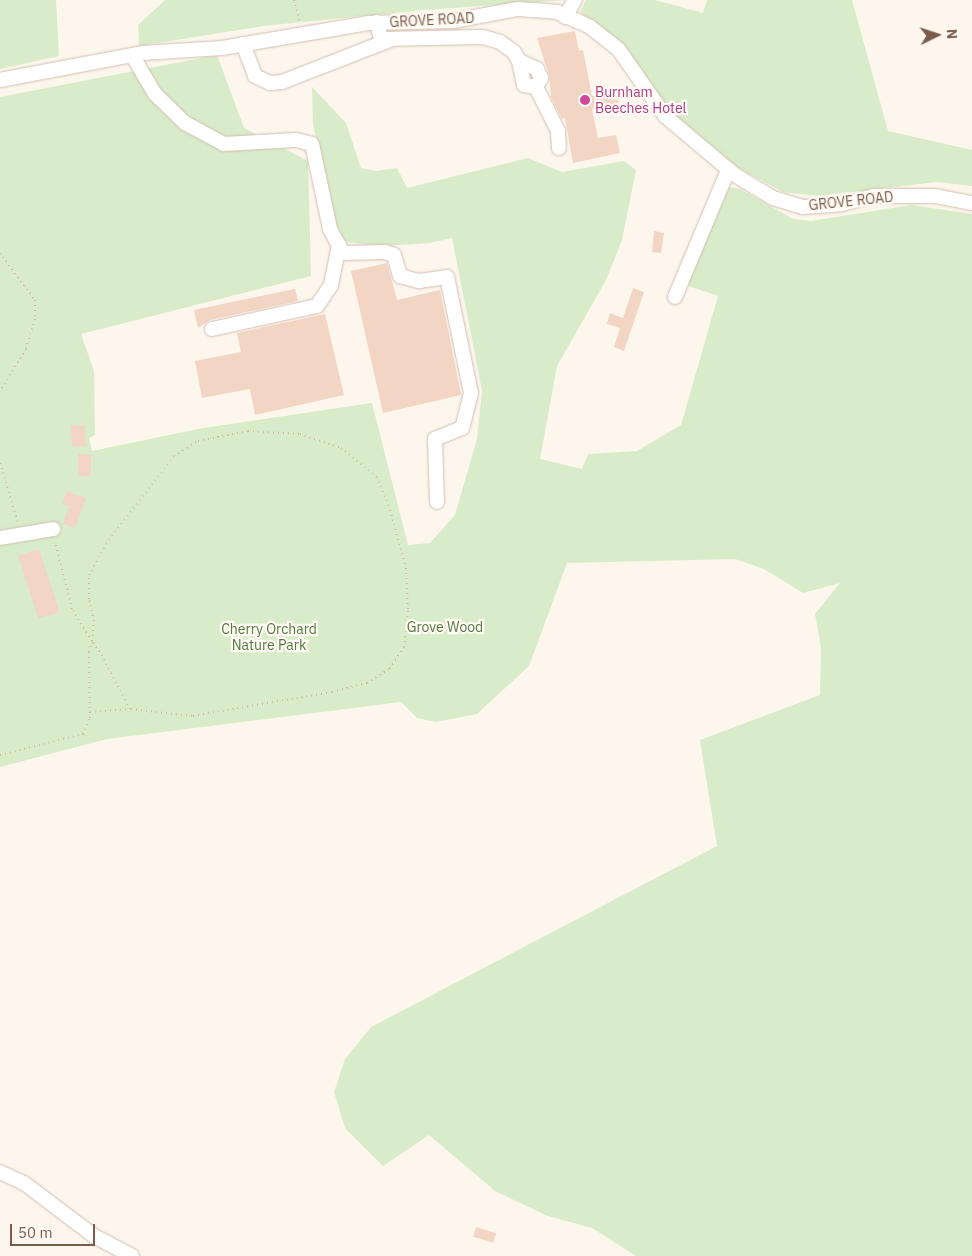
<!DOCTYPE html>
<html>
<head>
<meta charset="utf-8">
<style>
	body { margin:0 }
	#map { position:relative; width:972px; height:1256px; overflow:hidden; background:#fdf6ec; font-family:"IBM Plex Sans",sans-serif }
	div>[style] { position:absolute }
	.green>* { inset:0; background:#d8ecc9 }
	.building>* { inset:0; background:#f3d5c3; transform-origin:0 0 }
	.path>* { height:2px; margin-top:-1px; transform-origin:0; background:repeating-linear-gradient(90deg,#d9b8a5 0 1px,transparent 0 5px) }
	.roads { filter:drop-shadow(0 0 1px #d1beb0) drop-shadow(0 0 1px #d1beb0) }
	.minor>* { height:14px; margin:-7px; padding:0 7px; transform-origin:7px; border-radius:7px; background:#fff }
	.dots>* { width:14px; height:14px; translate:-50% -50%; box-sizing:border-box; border:2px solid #fffaf3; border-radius:50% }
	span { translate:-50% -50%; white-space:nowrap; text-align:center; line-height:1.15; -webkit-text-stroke:4.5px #fffaf3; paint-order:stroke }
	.street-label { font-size:14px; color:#7a5c4d }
	.hotel-label { font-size:14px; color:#b23c85 }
	.left { translate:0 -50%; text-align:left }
	.park-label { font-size:14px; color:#537a41 }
	.north { position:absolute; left:912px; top:10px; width:50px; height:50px; -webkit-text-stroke:4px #fffaf3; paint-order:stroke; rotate:86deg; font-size:14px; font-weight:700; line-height:20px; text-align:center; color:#7a5c4d }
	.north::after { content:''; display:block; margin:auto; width:18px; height:22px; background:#7a5c4d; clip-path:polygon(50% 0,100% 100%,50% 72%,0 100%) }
	.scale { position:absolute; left:10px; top:1224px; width:85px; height:22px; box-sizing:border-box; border:2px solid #7a5c4d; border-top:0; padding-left:6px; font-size:15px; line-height:18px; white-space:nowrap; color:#7a5c4d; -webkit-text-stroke:4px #fffaf3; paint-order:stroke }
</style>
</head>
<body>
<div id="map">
	<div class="green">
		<div style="clip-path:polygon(0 0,56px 0,59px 56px,0 69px)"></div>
		<div style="clip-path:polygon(165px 0,566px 0,424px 10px,263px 26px,139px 46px,138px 25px)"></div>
		<div style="clip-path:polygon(586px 0,655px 0,703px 13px,707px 0,852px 0,888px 131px,972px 150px,972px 186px,937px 182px,818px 196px,783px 192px,735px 166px,680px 123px,622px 44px,580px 12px)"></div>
		<div style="clip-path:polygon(217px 55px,244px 128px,308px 161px,311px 276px,81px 334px,94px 371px,95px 435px,89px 438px,92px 451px,203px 428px,372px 403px,408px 545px,430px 543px,455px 515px,477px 439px,482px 391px,452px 238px,430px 243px,382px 246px,346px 242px,336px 230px,327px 190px,313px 124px,312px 87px,346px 123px,361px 168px,376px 171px,397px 168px,407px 188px,528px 158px,562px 172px,624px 161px,636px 170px,622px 240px,606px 280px,557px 366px,540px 459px,582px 469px,588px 454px,637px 451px,681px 425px,718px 296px,686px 285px,729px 187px,740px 189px,793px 219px,811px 221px,911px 205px,972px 214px,972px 1256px,636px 1256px,592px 1228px,548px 1216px,495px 1191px,429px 1135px,383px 1166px,345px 1128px,334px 1092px,345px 1059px,371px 1027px,717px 846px,700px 740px,820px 695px,821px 648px,815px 614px,840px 583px,803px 593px,764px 569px,735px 559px,567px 563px,529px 666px,477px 714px,436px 722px,417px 718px,401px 702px,107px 739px,0 767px,0 97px)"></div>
	</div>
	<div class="building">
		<div style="clip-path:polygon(575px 31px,579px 51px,583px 50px,592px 96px,616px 91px,619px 104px,592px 109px,598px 138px,616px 135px,620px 153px,573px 163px,565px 118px,562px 119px,551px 97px,549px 75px,537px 38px)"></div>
		<div style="clip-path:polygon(654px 231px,664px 233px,661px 253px,652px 252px)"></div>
		<div style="clip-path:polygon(387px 263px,397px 300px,440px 290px,461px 395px,383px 413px,351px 271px)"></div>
		<div style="clip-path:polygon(633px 288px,644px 292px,624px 351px,614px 347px,620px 328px,607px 324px,610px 313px,623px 318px)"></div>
		<div style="clip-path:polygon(295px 289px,298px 301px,210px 320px,198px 328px,194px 310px)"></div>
		<div style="clip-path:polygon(325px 314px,344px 395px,255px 415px,250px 389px,202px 398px,195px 361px,241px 352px,237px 333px)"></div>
		<div style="left:85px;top:425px;width:21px;height:14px;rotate:87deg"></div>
		<div style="left:78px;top:454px;width:13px;height:22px"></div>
		<div style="clip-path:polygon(67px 491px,86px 498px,75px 528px,63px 524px,69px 506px,62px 504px)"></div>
		<div style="left:39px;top:549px;width:66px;height:22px;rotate:72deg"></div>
		<div style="left:476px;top:1227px;width:21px;height:10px;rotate:17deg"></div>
	</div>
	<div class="path">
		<div style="left:294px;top:0;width:23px;rotate:75deg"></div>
		<div style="left:0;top:253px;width:59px;rotate:53.3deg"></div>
		<div style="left:35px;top:300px;width:19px;rotate:90deg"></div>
		<div style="left:35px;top:319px;width:31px;rotate:107deg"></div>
		<div style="left:26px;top:349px;width:49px;rotate:121.8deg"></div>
		<div style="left:0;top:463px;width:63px;rotate:73.3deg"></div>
		<div style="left:90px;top:712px;width:40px;rotate:-4.3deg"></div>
		<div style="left:0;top:755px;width:86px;rotate:-14.2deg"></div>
		<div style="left:83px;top:734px;width:17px;rotate:-66deg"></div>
		<div style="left:90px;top:718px;width:66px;rotate:-90.9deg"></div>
		<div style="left:89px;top:652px;width:11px;rotate:-75deg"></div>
		<div style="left:92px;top:641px;width:20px;rotate:-84deg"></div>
		<div style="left:94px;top:621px;width:23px;rotate:-103deg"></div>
		<div style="left:89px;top:599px;width:24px;rotate:-90deg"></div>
		<div style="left:89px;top:575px;width:35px;rotate:-61deg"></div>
		<div style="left:106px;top:544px;width:111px;rotate:-52.3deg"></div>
		<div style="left:174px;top:456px;width:28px;rotate:-32deg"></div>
		<div style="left:198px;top:441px;width:51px;rotate:-11.3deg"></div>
		<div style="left:248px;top:431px;width:52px;rotate:3.3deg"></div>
		<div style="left:300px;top:434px;width:43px;rotate:18.9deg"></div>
		<div style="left:341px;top:448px;width:46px;rotate:38.9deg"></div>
		<div style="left:377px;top:477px;width:35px;rotate:68deg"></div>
		<div style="left:390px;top:510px;width:60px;rotate:74.6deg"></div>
		<div style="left:406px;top:568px;width:43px;rotate:87.3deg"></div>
		<div style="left:408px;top:611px;width:36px;rotate:96deg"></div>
		<div style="left:404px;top:647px;width:27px;rotate:124deg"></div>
		<div style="left:389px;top:669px;width:26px;rotate:148deg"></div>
		<div style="left:367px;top:683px;width:36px;rotate:166deg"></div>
		<div style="left:332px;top:692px;width:142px;rotate:170.3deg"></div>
		<div style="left:192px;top:716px;width:62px;rotate:-173.6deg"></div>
		<div style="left:130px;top:709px;width:60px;rotate:-117.8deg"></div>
		<div style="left:102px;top:656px;width:18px;rotate:-124deg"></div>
		<div style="left:92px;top:641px;width:38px;rotate:-122deg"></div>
		<div style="left:72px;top:609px;width:69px;rotate:-104.2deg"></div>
	</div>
	<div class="roads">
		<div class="minor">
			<div style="left:565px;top:17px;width:20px;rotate:-60deg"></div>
			<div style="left:377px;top:22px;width:17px;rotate:77deg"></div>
			<div style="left:381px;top:39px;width:102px;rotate:-1.1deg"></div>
			<div style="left:483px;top:37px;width:18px;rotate:16deg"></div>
			<div style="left:500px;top:42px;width:17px;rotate:36deg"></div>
			<div style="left:514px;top:52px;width:10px;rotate:61deg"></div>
			<div style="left:519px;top:61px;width:20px;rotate:24deg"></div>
			<div style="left:537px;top:69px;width:10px;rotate:66deg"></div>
			<div style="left:541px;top:78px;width:10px;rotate:119deg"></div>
			<div style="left:536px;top:87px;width:12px;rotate:-171deg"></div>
			<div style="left:524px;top:85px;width:25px;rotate:-102deg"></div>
			<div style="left:243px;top:44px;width:34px;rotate:69deg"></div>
			<div style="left:255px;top:76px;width:17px;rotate:25deg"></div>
			<div style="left:270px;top:83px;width:12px;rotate:-5deg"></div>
			<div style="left:282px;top:82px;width:116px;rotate:-21.3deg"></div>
			<div style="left:132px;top:55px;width:45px;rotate:59.5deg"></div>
			<div style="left:155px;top:94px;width:42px;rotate:44deg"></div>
			<div style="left:185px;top:123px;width:44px;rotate:28.3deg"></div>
			<div style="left:224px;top:144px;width:72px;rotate:-3.2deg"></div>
			<div style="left:296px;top:140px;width:16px;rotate:14deg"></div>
			<div style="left:312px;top:144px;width:87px;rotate:78deg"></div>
			<div style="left:330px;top:229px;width:27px;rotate:62deg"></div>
			<div style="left:343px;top:253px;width:42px;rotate:-1.4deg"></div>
			<div style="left:385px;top:252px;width:9px;rotate:18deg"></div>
			<div style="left:394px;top:255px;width:22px;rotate:74deg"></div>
			<div style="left:400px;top:276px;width:20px;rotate:15deg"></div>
			<div style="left:419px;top:281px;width:28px;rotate:-8deg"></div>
			<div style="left:447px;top:277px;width:118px;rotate:78.3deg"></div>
			<div style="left:471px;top:393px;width:36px;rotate:104deg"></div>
			<div style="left:462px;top:428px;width:29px;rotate:158deg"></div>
			<div style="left:435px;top:439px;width:63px;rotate:88.2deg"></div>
			<div style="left:0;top:80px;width:146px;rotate:-10.7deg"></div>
			<div style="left:143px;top:53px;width:79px;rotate:-3.6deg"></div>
			<div style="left:222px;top:48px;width:148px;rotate:-9.7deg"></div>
			<div style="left:368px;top:23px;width:85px;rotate:-1.3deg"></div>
			<div style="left:453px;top:21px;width:66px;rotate:-10.5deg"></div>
			<div style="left:518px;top:9px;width:39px;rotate:4deg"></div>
			<div style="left:557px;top:12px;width:36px;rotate:24deg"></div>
			<div style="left:590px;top:27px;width:37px;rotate:38deg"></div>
			<div style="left:619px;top:50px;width:80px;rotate:55.1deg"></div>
			<div style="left:665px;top:116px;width:92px;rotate:40.1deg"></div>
			<div style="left:735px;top:175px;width:44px;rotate:31.2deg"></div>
			<div style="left:773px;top:198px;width:31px;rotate:17deg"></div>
			<div style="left:803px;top:207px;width:39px;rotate:-4deg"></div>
			<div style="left:842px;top:204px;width:32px;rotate:-14deg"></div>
			<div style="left:873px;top:196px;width:62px"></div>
			<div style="left:935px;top:196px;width:38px;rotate:11deg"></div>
			<div style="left:536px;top:87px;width:49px;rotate:63.4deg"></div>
			<div style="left:558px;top:131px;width:17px;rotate:87deg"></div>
			<div style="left:675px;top:297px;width:138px;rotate:-67.3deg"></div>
			<div style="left:212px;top:329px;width:107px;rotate:-12.4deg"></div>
			<div style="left:317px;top:306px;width:25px;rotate:-56deg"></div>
			<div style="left:331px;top:285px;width:41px;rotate:-78.7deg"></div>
			<div style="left:0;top:538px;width:54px;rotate:-9.6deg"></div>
			<div style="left:0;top:1172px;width:26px;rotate:25deg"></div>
			<div style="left:24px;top:1183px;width:88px;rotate:37.1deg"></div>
			<div style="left:94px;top:1236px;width:43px;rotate:27.8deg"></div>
		</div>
	</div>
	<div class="dots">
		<div style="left:585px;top:100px;background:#d1479c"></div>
	</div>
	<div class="street-label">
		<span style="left:432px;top:20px;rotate:-3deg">GROVE ROAD</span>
		<span style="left:851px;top:201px;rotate:-6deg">GROVE ROAD</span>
	</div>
	<div class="hotel-label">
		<span class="left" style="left:595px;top:100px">Burnham<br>Beeches Hotel</span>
	</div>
	<div class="park-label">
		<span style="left:445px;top:627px">Grove Wood</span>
		<span style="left:269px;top:637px">Cherry Orchard<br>Nature Park</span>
	</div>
	<div class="north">N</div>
	<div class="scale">50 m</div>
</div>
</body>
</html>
